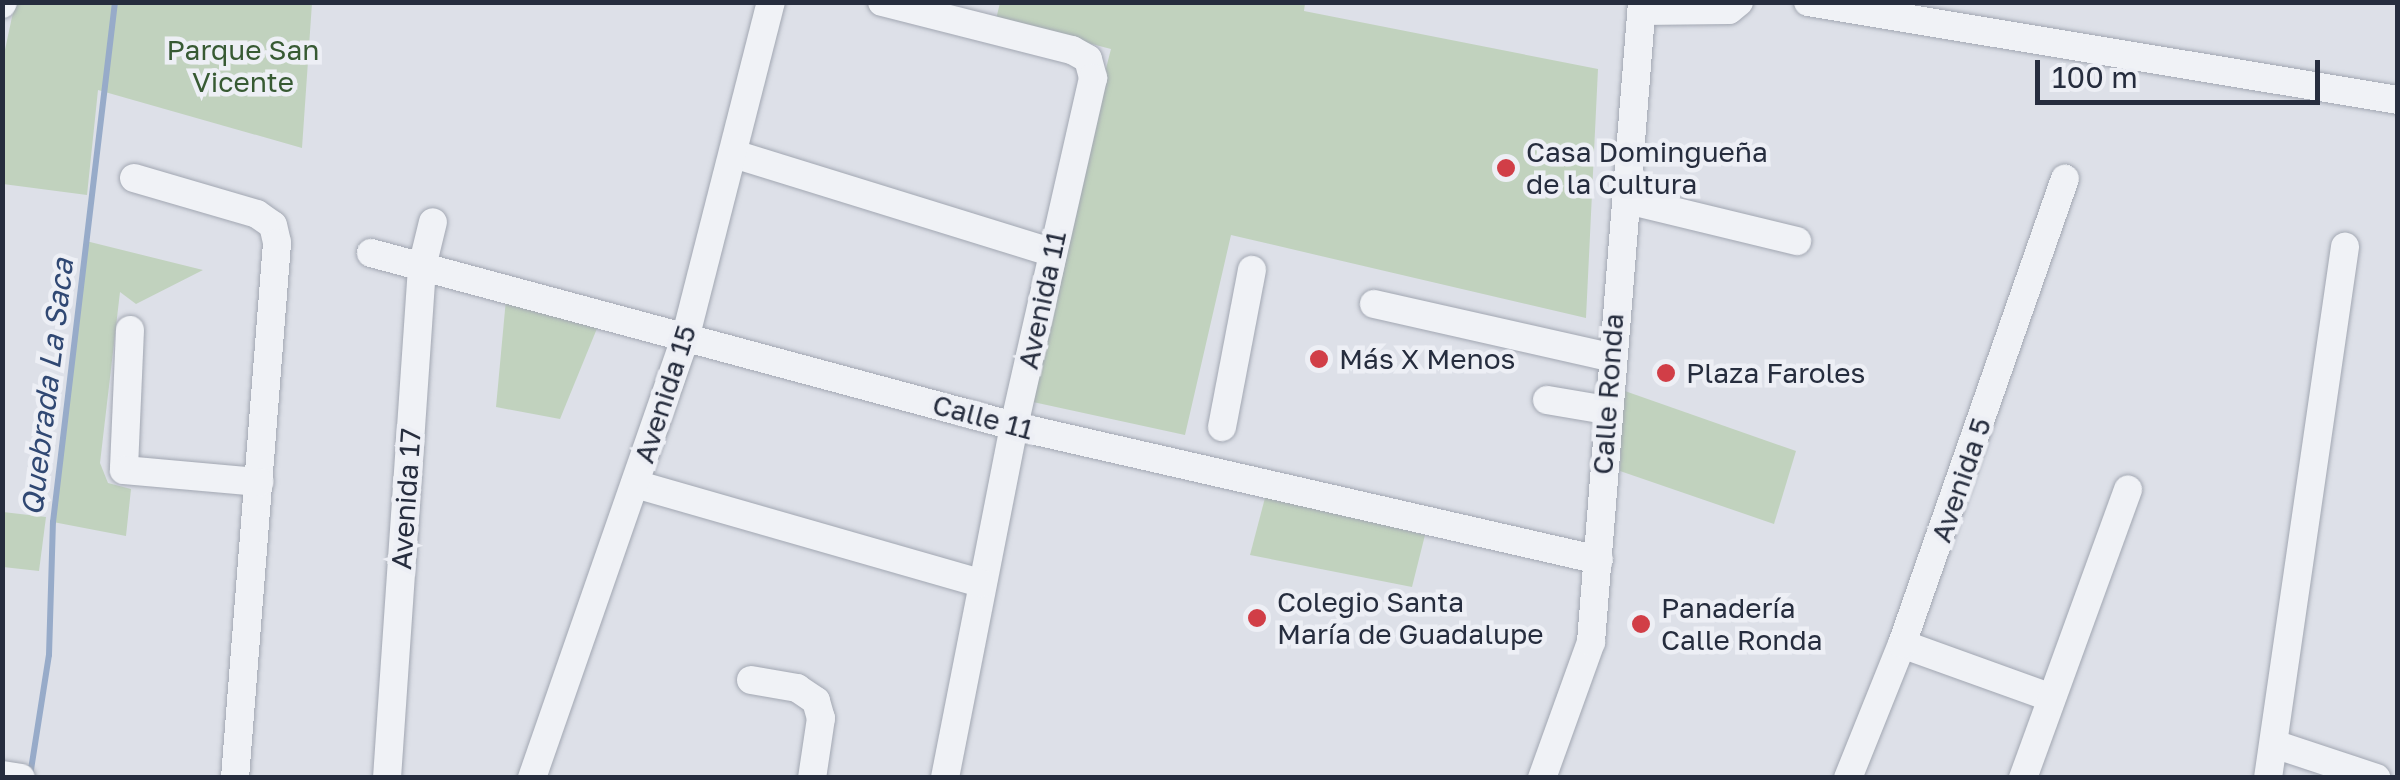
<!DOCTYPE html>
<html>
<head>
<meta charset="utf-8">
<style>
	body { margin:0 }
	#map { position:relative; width:2400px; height:780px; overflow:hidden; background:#dde0e8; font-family:"Golos Text",sans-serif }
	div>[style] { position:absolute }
	.green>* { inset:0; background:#c1d2be }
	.stream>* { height:6px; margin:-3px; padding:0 3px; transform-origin:3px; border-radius:3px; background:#97abc9 }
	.roads { filter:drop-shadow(0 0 2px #a2a7b2) drop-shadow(0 0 2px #a2a7b2) }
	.minor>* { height:28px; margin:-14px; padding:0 14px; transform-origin:14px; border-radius:14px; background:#f0f2f6 }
	.dots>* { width:28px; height:28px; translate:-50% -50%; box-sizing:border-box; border:5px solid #edeff5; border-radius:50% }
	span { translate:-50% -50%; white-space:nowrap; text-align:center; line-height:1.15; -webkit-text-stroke:9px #edeff5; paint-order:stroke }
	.park-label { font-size:28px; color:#375a33 }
	.poi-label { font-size:28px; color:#262d3e }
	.left { translate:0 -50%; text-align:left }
	.street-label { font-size:28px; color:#262d3e }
	.water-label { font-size:30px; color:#304873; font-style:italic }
	.frame { position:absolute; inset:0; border:5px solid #262d3e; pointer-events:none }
	.scale { position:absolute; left:2035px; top:60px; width:285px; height:45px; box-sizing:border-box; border:5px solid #262d3e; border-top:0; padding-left:12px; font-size:30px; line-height:35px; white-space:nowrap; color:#262d3e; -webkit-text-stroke:8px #edeff5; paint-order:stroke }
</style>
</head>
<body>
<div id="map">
	<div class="green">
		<div style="clip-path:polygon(15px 3px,312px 3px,302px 148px,98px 90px,87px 195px,3px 184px,3px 59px)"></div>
		<div style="clip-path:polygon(1000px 3px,1305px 3px,1304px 11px,1598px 69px,1586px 318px,1231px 235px,1185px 435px,1033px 402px,1023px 387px,1111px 49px,996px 19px)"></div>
		<div style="clip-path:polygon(86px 241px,203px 270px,136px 304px,120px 292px,100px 463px,108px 483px,131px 489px,126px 536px,53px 522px)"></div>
		<div style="clip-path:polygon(506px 299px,598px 326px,560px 419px,496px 407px)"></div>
		<div style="clip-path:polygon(1622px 390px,1796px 451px,1774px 524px,1620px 471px)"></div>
		<div style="clip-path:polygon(1266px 494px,1425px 535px,1412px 587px,1250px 555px)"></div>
		<div style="clip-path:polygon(3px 512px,46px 517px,39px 571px,3px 567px)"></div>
	</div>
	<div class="stream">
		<div style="left:30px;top:776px;width:122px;rotate:-81.1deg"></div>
		<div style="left:49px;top:655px;width:133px;rotate:-88.3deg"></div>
		<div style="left:53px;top:522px;width:524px;rotate:-83.2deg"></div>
	</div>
	<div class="roads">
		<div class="minor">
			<div style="left:882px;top:2px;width:196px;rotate:14.2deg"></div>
			<div style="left:1072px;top:50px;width:18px;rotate:29deg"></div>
			<div style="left:1088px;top:59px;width:20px;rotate:75deg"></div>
			<div style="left:1093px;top:78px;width:357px;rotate:102.8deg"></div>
			<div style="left:1014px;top:426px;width:359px;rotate:101.1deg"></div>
			<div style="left:1808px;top:2px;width:598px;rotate:9.43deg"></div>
			<div style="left:2px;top:4px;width:2px;rotate:-63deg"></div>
			<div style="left:1642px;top:11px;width:87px;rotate:-0.7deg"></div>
			<div style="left:1729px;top:10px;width:13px;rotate:-39deg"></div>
			<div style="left:734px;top:154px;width:332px;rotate:17.2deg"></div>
			<div style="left:134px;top:178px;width:128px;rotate:16.3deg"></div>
			<div style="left:257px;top:214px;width:19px;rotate:35deg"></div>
			<div style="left:273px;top:225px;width:18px;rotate:77deg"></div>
			<div style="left:277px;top:243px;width:537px;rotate:94.49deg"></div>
			<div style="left:1627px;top:200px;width:175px;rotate:13.6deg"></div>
			<div style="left:371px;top:253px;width:666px;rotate:15.06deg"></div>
			<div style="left:1014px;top:426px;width:600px;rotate:12.9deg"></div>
			<div style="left:1374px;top:304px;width:242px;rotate:12.7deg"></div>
			<div style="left:130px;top:330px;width:140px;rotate:92.5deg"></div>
			<div style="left:124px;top:470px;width:136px;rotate:5.1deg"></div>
			<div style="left:1547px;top:400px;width:60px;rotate:9.6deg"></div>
			<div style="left:1222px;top:427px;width:160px;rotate:-79.2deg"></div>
			<div style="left:635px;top:484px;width:360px;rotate:16deg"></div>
			<div style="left:1902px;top:644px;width:159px;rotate:19.8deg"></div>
			<div style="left:751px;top:680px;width:47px;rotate:9.9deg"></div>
			<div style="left:797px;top:688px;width:23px;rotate:34deg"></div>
			<div style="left:816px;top:701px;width:18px;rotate:74deg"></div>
			<div style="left:821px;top:718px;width:61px;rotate:98.5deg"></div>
			<div style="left:2274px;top:744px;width:108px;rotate:18.4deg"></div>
			<div style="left:2px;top:775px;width:19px;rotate:9deg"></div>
			<div style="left:387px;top:778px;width:512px;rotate:-86.08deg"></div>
			<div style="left:422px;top:267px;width:46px;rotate:-76.3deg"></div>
			<div style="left:532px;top:778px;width:469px;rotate:-70.8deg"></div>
			<div style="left:686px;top:335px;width:344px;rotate:-75.7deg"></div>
			<div style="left:1542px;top:778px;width:145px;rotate:-70.2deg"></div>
			<div style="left:1591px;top:642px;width:642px;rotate:-85.44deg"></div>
			<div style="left:1848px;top:778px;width:144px;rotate:-68.1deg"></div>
			<div style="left:1902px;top:644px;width:493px;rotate:-70.7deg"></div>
			<div style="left:2023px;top:778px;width:307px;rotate:-70deg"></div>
			<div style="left:2268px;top:778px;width:537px;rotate:-81.75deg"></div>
		</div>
	</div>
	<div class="dots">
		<div style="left:1506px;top:168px;background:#d13e47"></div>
		<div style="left:1319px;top:359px;background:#d13e47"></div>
		<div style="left:1666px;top:373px;background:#d13e47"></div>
		<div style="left:1257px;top:618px;background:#d13e47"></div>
		<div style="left:1641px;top:624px;background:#d13e47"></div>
	</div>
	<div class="park-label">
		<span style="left:243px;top:66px">Parque San<br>Vicente</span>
	</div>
	<div class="poi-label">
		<span class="left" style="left:1526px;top:168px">Casa Domingueña<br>de la Cultura</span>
		<span class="left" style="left:1339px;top:359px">Más X Menos</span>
		<span class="left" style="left:1686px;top:373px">Plaza Faroles</span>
		<span class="left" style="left:1277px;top:618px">Colegio Santa<br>María de Guadalupe</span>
		<span class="left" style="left:1661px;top:624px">Panadería<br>Calle Ronda</span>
	</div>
	<div class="street-label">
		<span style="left:1042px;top:300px;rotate:-78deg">Avenida 11</span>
		<span style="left:665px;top:394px;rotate:-72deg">Avenida 15</span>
		<span style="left:1608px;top:394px;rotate:-86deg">Calle Ronda</span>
		<span style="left:983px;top:417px;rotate:15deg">Calle 11</span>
		<span style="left:1961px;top:480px;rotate:-71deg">Avenida 5</span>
		<span style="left:406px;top:499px;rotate:-86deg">Avenida 17</span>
	</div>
	<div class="water-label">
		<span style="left:47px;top:387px;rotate:-83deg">Quebrada La Saca</span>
	</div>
	<div class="frame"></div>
	<div class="scale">100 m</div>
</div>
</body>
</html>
